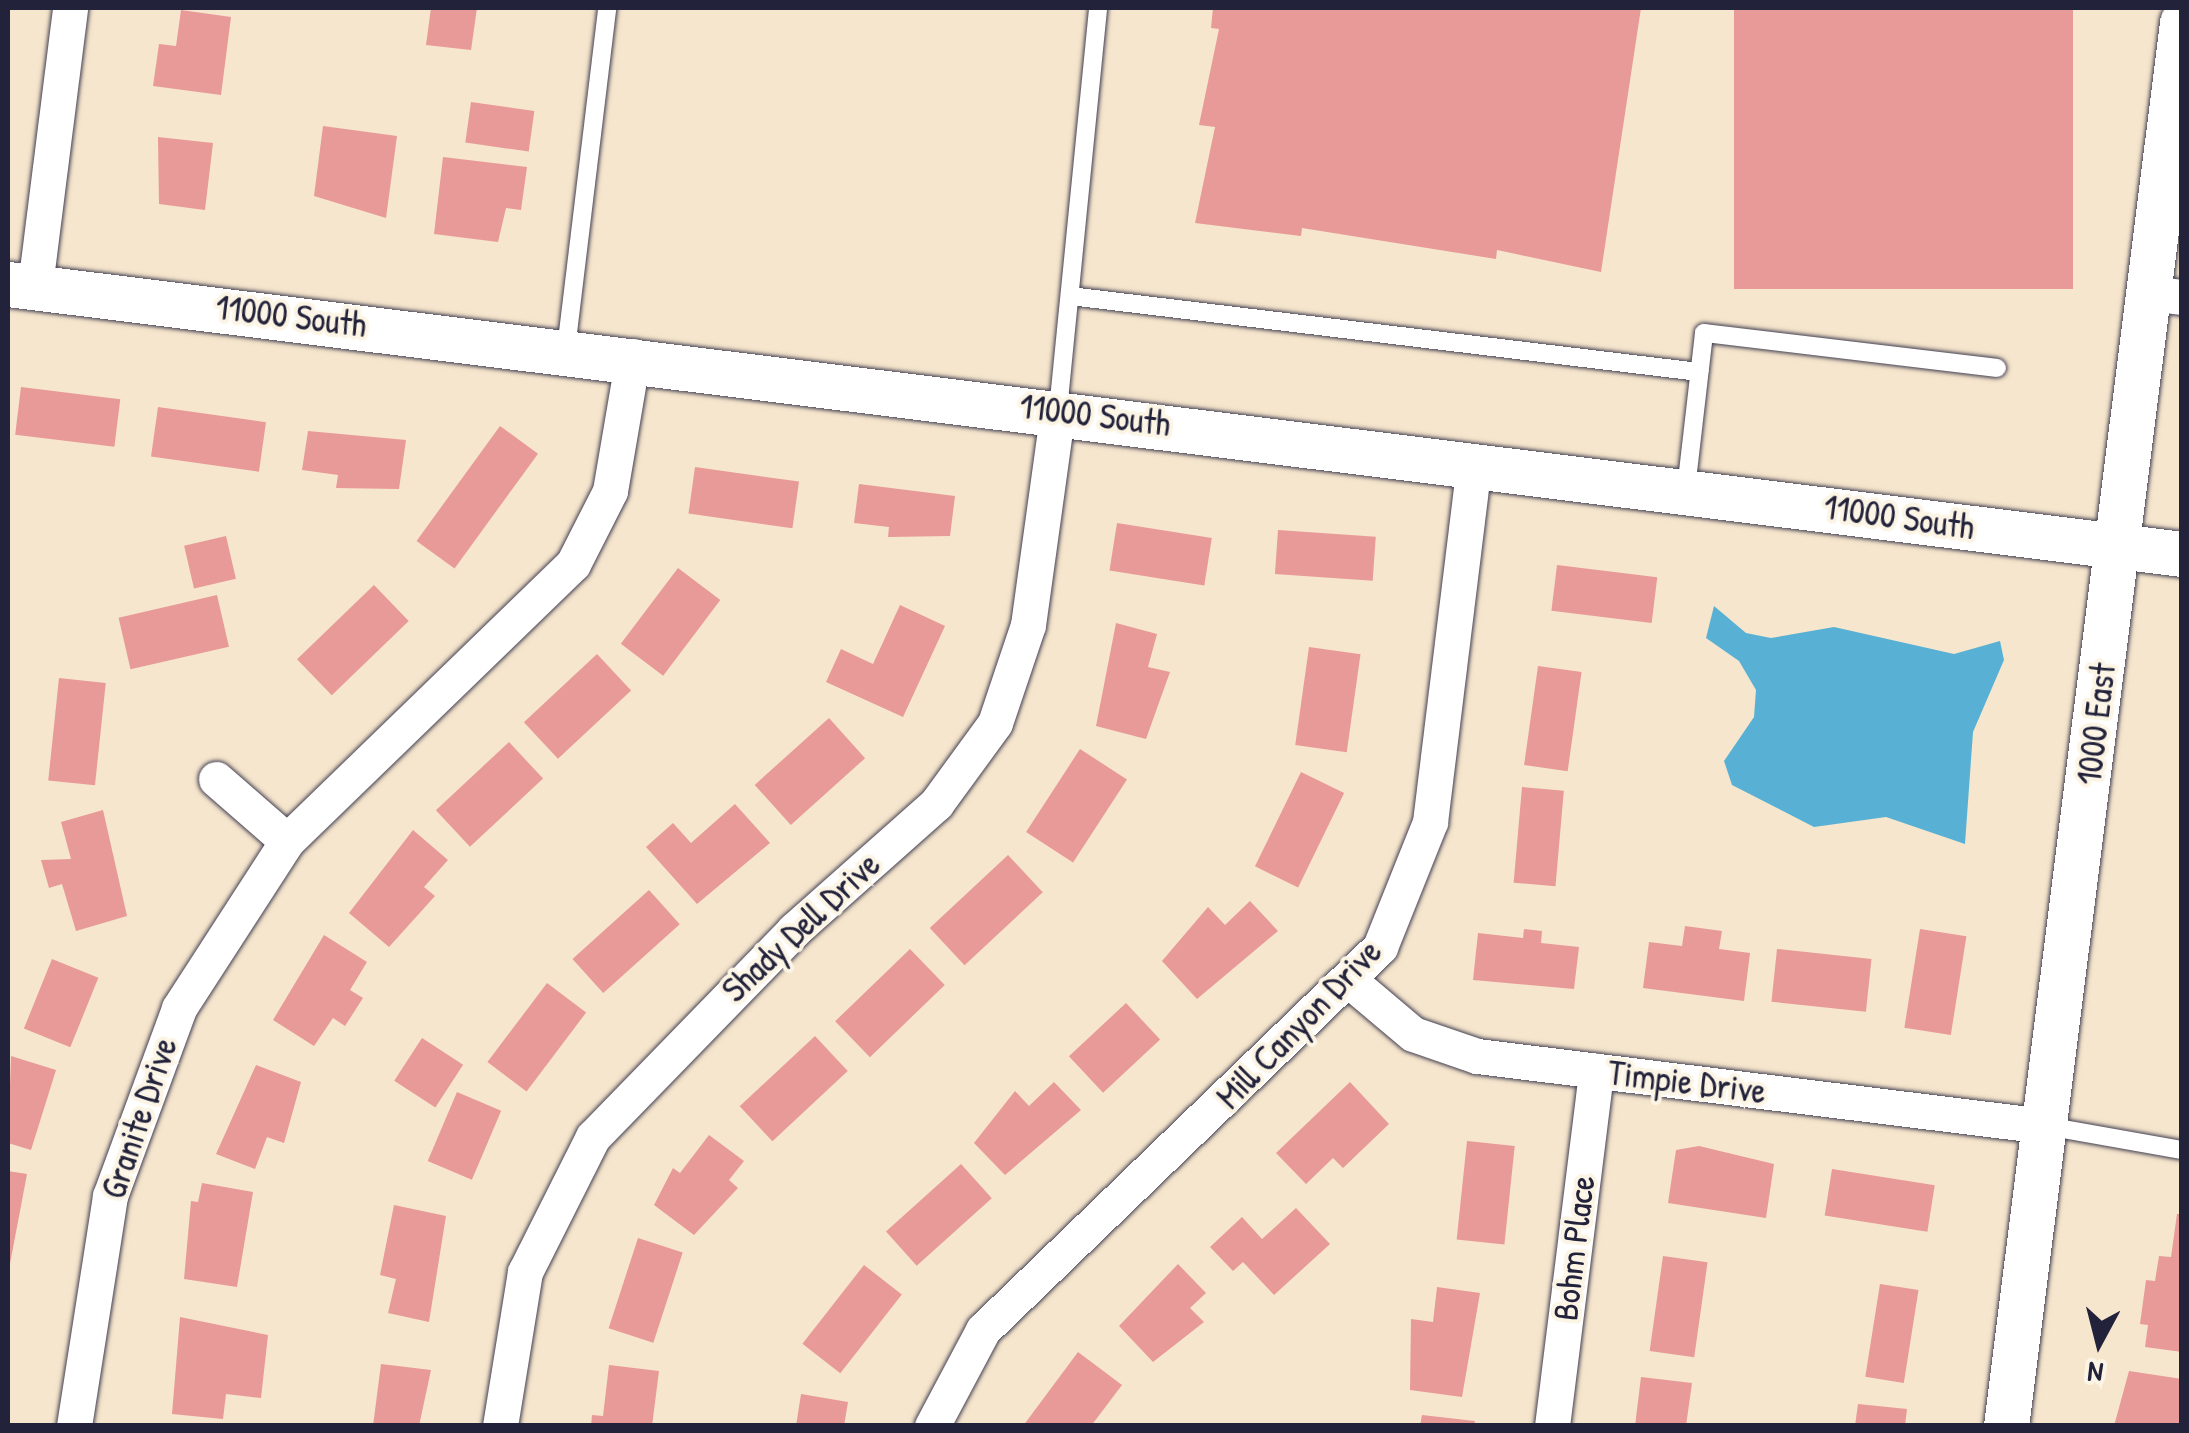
<!DOCTYPE html>
<html>
<head>
<meta charset="utf-8">
<style>
	body { margin:0 }
	#map { position:relative; width:2189px; height:1433px; overflow:hidden; background:#f6e6cd; font-family:"Patrick Hand",sans-serif }
	div>[style] { position:absolute }
	.water>* { inset:0; background:#58b1d5 }
	.building>* { inset:0; background:#e89a98; transform-origin:0 0 }
	.roads { filter:drop-shadow(0 0 2px #423f51) drop-shadow(0 0 2px #423f51) }
	.service>* { height:18px; margin:-9px; padding:0 9px; transform-origin:9px; border-radius:9px; background:#fff }
	.minor>* { height:35px; margin:-17.5px; padding:0 17.5px; transform-origin:17.5px; border-radius:17.5px; background:#fff }
	.tertiary>* { height:45px; margin:-22.5px; padding:0 22.5px; transform-origin:22.5px; border-radius:22.5px; background:#fff }
	span { translate:-50% -50%; white-space:nowrap; text-align:center; line-height:1.15; -webkit-text-stroke:8px #fcf5e5; paint-order:stroke }
	.street-label { font-size:35px; color:#22223b }
	.frame { position:absolute; inset:0; border:10px solid #22223b; pointer-events:none }
	.north { position:absolute; left:2049px; top:1293px; width:100px; height:100px; -webkit-text-stroke:8px #fcf5e5; paint-order:stroke; rotate:187deg; font-size:28px; font-weight:700; line-height:40px; text-align:center; color:#22223b }
	.north::after { content:''; display:block; margin:auto; width:35px; height:45px; background:#22223b; clip-path:polygon(50% 0,100% 100%,50% 72%,0 100%) }
</style>
</head>
<body>
<div id="map">
	<div class="water">
		<div style="clip-path:polygon(1714px 606px,1746px 633px,1771px 638px,1834px 627px,1954px 654px,2000px 641px,2004px 660px,1973px 732px,1965px 844px,1886px 817px,1814px 827px,1732px 785px,1724px 761px,1754px 717px,1756px 690px,1739px 661px,1706px 638px)"></div>
	</div>
	<div class="building">
		<div style="clip-path:polygon(431px 8px,477px 8px,471px 50px,426px 45px)"></div>
		<div style="clip-path:polygon(1213px 8px,1641px 8px,1601px 272px,1497px 250px,1496px 259px,1302px 228px,1301px 236px,1195px 223px,1215px 127px,1199px 125px,1219px 29px,1211px 28px)"></div>
		<div style="left:1734px;top:8px;width:339px;height:281px"></div>
		<div style="clip-path:polygon(181px 10px,231px 17px,221px 95px,153px 86px,159px 44px,176px 46px)"></div>
		<div style="left:471px;top:102px;width:64px;height:41px;rotate:8deg"></div>
		<div style="clip-path:polygon(323px 126px,397px 136px,386px 218px,314px 196px)"></div>
		<div style="clip-path:polygon(158px 137px,213px 143px,205px 210px,159px 204px)"></div>
		<div style="clip-path:polygon(443px 157px,527px 167px,521px 210px,506px 208px,498px 242px,434px 234px)"></div>
		<div style="left:21px;top:387px;width:100px;height:48px;rotate:7deg"></div>
		<div style="left:158px;top:407px;width:109px;height:50px;rotate:8deg"></div>
		<div style="left:500px;top:426px;width:47px;height:142px;rotate:36deg"></div>
		<div style="clip-path:polygon(308px 431px,406px 440px,399px 489px,336px 488px,338px 475px,302px 470px)"></div>
		<div style="left:695px;top:467px;width:105px;height:47px;rotate:8deg"></div>
		<div style="clip-path:polygon(859px 484px,955px 496px,950px 536px,888px 537px,889px 527px,854px 523px)"></div>
		<div style="left:1117px;top:523px;width:96px;height:48px;rotate:9deg"></div>
		<div style="left:1278px;top:530px;width:98px;height:44px;rotate:4deg"></div>
		<div style="left:226px;top:536px;width:44px;height:43px;rotate:77deg"></div>
		<div style="left:1557px;top:565px;width:101px;height:46px;rotate:7deg"></div>
		<div style="left:678px;top:568px;width:53px;height:95px;rotate:37deg"></div>
		<div style="left:374px;top:585px;width:50px;height:107px;rotate:46deg"></div>
		<div style="left:217px;top:595px;width:53px;height:101px;rotate:77deg"></div>
		<div style="clip-path:polygon(900px 605px,945px 626px,903px 717px,826px 682px,841px 649px,873px 664px)"></div>
		<div style="clip-path:polygon(1116px 623px,1157px 634px,1148px 667px,1170px 672px,1146px 739px,1096px 726px)"></div>
		<div style="left:1309px;top:647px;width:52px;height:99px;rotate:8deg"></div>
		<div style="left:597px;top:654px;width:50px;height:100px;rotate:47deg"></div>
		<div style="left:1538px;top:666px;width:44px;height:100px;rotate:8deg"></div>
		<div style="left:59px;top:678px;width:47px;height:103px;rotate:6deg"></div>
		<div style="left:829px;top:718px;width:54px;height:100px;rotate:48deg"></div>
		<div style="left:509px;top:742px;width:50px;height:100px;rotate:47deg"></div>
		<div style="left:1080px;top:749px;width:56px;height:99px;rotate:33deg"></div>
		<div style="left:1301px;top:772px;width:48px;height:105px;rotate:26deg"></div>
		<div style="left:1522px;top:787px;width:42px;height:96px;rotate:5deg"></div>
		<div style="clip-path:polygon(735px 804px,770px 843px,697px 904px,646px 847px,673px 823px,691px 843px)"></div>
		<div style="clip-path:polygon(103px 810px,127px 916px,76px 931px,62px 884px,49px 888px,41px 860px,71px 859px,61px 822px)"></div>
		<div style="clip-path:polygon(413px 830px,448px 860px,424px 887px,435px 896px,389px 947px,349px 913px)"></div>
		<div style="left:1008px;top:855px;width:51px;height:107px;rotate:47deg"></div>
		<div style="left:649px;top:890px;width:46px;height:103px;rotate:48deg"></div>
		<div style="clip-path:polygon(1250px 901px,1278px 931px,1197px 999px,1162px 961px,1208px 907px,1225px 925px)"></div>
		<div style="clip-path:polygon(1685px 926px,1722px 931px,1719px 949px,1750px 953px,1744px 1001px,1643px 988px,1649px 942px,1682px 946px)"></div>
		<div style="clip-path:polygon(1524px 929px,1542px 931px,1541px 943px,1579px 947px,1574px 989px,1473px 980px,1478px 933px,1523px 938px)"></div>
		<div style="left:1920px;top:929px;width:47px;height:100px;rotate:9deg"></div>
		<div style="clip-path:polygon(324px 935px,367px 962px,350px 990px,363px 998px,345px 1026px,333px 1018px,314px 1046px,273px 1020px)"></div>
		<div style="left:910px;top:949px;width:50px;height:104px;rotate:46deg"></div>
		<div style="left:1777px;top:949px;width:95px;height:53px;rotate:6deg"></div>
		<div style="left:52px;top:959px;width:50px;height:75px;rotate:22deg"></div>
		<div style="left:547px;top:983px;width:49px;height:99px;rotate:37deg"></div>
		<div style="left:1126px;top:1003px;width:50px;height:78px;rotate:47deg"></div>
		<div style="left:815px;top:1036px;width:48px;height:103px;rotate:47deg"></div>
		<div style="left:422px;top:1038px;width:49px;height:51px;rotate:33deg"></div>
		<div style="clip-path:polygon(11px 1056px,56px 1070px,31px 1150px,8px 1143px)"></div>
		<div style="clip-path:polygon(256px 1065px,301px 1082px,284px 1143px,267px 1137px,255px 1169px,216px 1154px)"></div>
		<div style="clip-path:polygon(1054px 1082px,1081px 1110px,1005px 1175px,974px 1143px,1015px 1091px,1029px 1106px)"></div>
		<div style="clip-path:polygon(1350px 1082px,1389px 1124px,1343px 1168px,1333px 1158px,1306px 1184px,1276px 1153px)"></div>
		<div style="left:457px;top:1092px;width:48px;height:75px;rotate:23deg"></div>
		<div style="clip-path:polygon(709px 1135px,744px 1161px,729px 1180px,738px 1188px,694px 1235px,654px 1205px,673px 1168px,680px 1173px)"></div>
		<div style="left:1467px;top:1141px;width:48px;height:99px;rotate:6deg"></div>
		<div style="clip-path:polygon(1699px 1146px,1774px 1164px,1766px 1218px,1668px 1203px,1676px 1150px)"></div>
		<div style="left:961px;top:1164px;width:46px;height:101px;rotate:48deg"></div>
		<div style="left:1832px;top:1169px;width:104px;height:47px;rotate:9deg"></div>
		<div style="clip-path:polygon(8px 1171px,27px 1174px,9px 1269px,8px 1269px)"></div>
		<div style="clip-path:polygon(202px 1183px,253px 1192px,237px 1287px,184px 1279px,191px 1201px,198px 1202px)"></div>
		<div style="clip-path:polygon(394px 1205px,446px 1216px,429px 1322px,388px 1313px,396px 1279px,380px 1275px)"></div>
		<div style="clip-path:polygon(1296px 1208px,1330px 1244px,1274px 1295px,1243px 1262px,1233px 1271px,1210px 1247px,1242px 1217px,1262px 1239px)"></div>
		<div style="clip-path:polygon(2177px 1214px,2182px 1214px,2182px 1352px,2145px 1347px,2148px 1325px,2140px 1324px,2146px 1280px,2155px 1281px,2159px 1256px,2171px 1257px)"></div>
		<div style="left:638px;top:1238px;width:47px;height:95px;rotate:18deg"></div>
		<div style="left:1663px;top:1256px;width:45px;height:96px;rotate:8deg"></div>
		<div style="clip-path:polygon(1178px 1264px,1206px 1293px,1190px 1308px,1204px 1322px,1153px 1362px,1119px 1326px)"></div>
		<div style="left:864px;top:1265px;width:48px;height:100px;rotate:38deg"></div>
		<div style="left:1880px;top:1284px;width:39px;height:94px;rotate:9deg"></div>
		<div style="clip-path:polygon(1437px 1287px,1480px 1293px,1462px 1397px,1410px 1390px,1411px 1319px,1433px 1322px)"></div>
		<div style="clip-path:polygon(180px 1317px,268px 1335px,261px 1398px,226px 1394px,223px 1419px,172px 1414px)"></div>
		<div style="clip-path:polygon(1078px 1352px,1122px 1385px,1091px 1426px,1023px 1426px)"></div>
		<div style="clip-path:polygon(381px 1364px,431px 1370px,419px 1426px,373px 1426px)"></div>
		<div style="clip-path:polygon(609px 1365px,659px 1371px,652px 1426px,591px 1426px,592px 1415px,603px 1416px)"></div>
		<div style="clip-path:polygon(2129px 1371px,2182px 1379px,2182px 1426px,2114px 1426px)"></div>
		<div style="clip-path:polygon(1641px 1377px,1692px 1383px,1686px 1426px,1635px 1426px)"></div>
		<div style="clip-path:polygon(801px 1394px,848px 1402px,844px 1426px,796px 1426px)"></div>
		<div style="clip-path:polygon(1858px 1404px,1907px 1409px,1905px 1426px,1855px 1426px)"></div>
		<div style="clip-path:polygon(1422px 1415px,1475px 1421px,1474px 1426px,1420px 1426px)"></div>
	</div>
	<div class="roads">
		<div class="service">
			<div style="left:1070px;top:296px;width:634px;rotate:6.89deg"></div>
			<div style="left:566px;top:349px;width:343px;rotate:-83.1deg"></div>
			<div style="left:1058px;top:410px;width:404px;rotate:-84.3deg"></div>
			<div style="left:1686px;top:489px;width:157px;rotate:-83.4deg"></div>
			<div style="left:1704px;top:333px;width:295px;rotate:6.8deg"></div>
			<div style="left:2046px;top:1126px;width:138px;rotate:10deg"></div>
		</div>
		<div class="minor">
			<div style="left:35px;top:286px;width:280px;rotate:-82.8deg"></div>
			<div style="left:2149px;top:293px;width:33px;rotate:7deg"></div>
			<div style="left:216px;top:779px;width:94px;rotate:41.1deg"></div>
			<div style="left:1350px;top:981px;width:82px;rotate:40.1deg"></div>
			<div style="left:1413px;top:1034px;width:68px;rotate:19deg"></div>
			<div style="left:1477px;top:1056px;width:572px;rotate:7.03deg"></div>
			<div style="left:74px;top:1426px;width:233px;rotate:-81.1deg"></div>
			<div style="left:110px;top:1196px;width:200px;rotate:-69.8deg"></div>
			<div style="left:179px;top:1008px;width:199px;rotate:-57.1deg"></div>
			<div style="left:287px;top:841px;width:398px;rotate:-44.1deg"></div>
			<div style="left:573px;top:564px;width:82px;rotate:-63.1deg"></div>
			<div style="left:610px;top:491px;width:137px;rotate:-80.3deg"></div>
			<div style="left:500px;top:1426px;width:156px;rotate:-80.8deg"></div>
			<div style="left:525px;top:1272px;width:151px;rotate:-63.3deg"></div>
			<div style="left:593px;top:1137px;width:289px;rotate:-45.8deg"></div>
			<div style="left:794px;top:930px;width:190px;rotate:-41.6deg"></div>
			<div style="left:936px;top:804px;width:100px;rotate:-53.9deg"></div>
			<div style="left:995px;top:723px;width:103px;rotate:-71.4deg"></div>
			<div style="left:1028px;top:625px;width:217px;rotate:-82.1deg"></div>
			<div style="left:932px;top:1426px;width:109px;rotate:-62deg"></div>
			<div style="left:983px;top:1330px;width:552px;rotate:-43.97deg"></div>
			<div style="left:1380px;top:947px;width:135px;rotate:-68.2deg"></div>
			<div style="left:1430px;top:822px;width:363px;rotate:-83deg"></div>
			<div style="left:1552px;top:1426px;width:358px;rotate:-82.9deg"></div>
		</div>
		<div class="tertiary">
			<div style="left:8px;top:284px;width:2191px;rotate:7.08deg"></div>
			<div style="left:2006px;top:1426px;width:1415px;rotate:-82.85deg"></div>
		</div>
	</div>
	<div class="street-label">
		<span style="left:291px;top:316px;rotate:7deg">11000 South</span>
		<span style="left:1095px;top:415px;rotate:7deg">11000 South</span>
		<span style="left:1899px;top:517px;rotate:8deg">11000 South</span>
		<span style="left:2096px;top:724px;rotate:-83deg">1000 East</span>
		<span style="left:801px;top:927px;rotate:-43deg">Shady Dell Drive</span>
		<span style="left:1299px;top:1024px;rotate:-46deg">Mill Canyon Drive</span>
		<span style="left:1687px;top:1082px;rotate:7deg">Timpie Drive</span>
		<span style="left:139px;top:1118px;rotate:-71deg">Granite Drive</span>
		<span style="left:1574px;top:1248px;rotate:-83deg">Bohm Place</span>
	</div>
	<div class="frame"></div>
	<div class="north">N</div>
</div>
</body>
</html>
